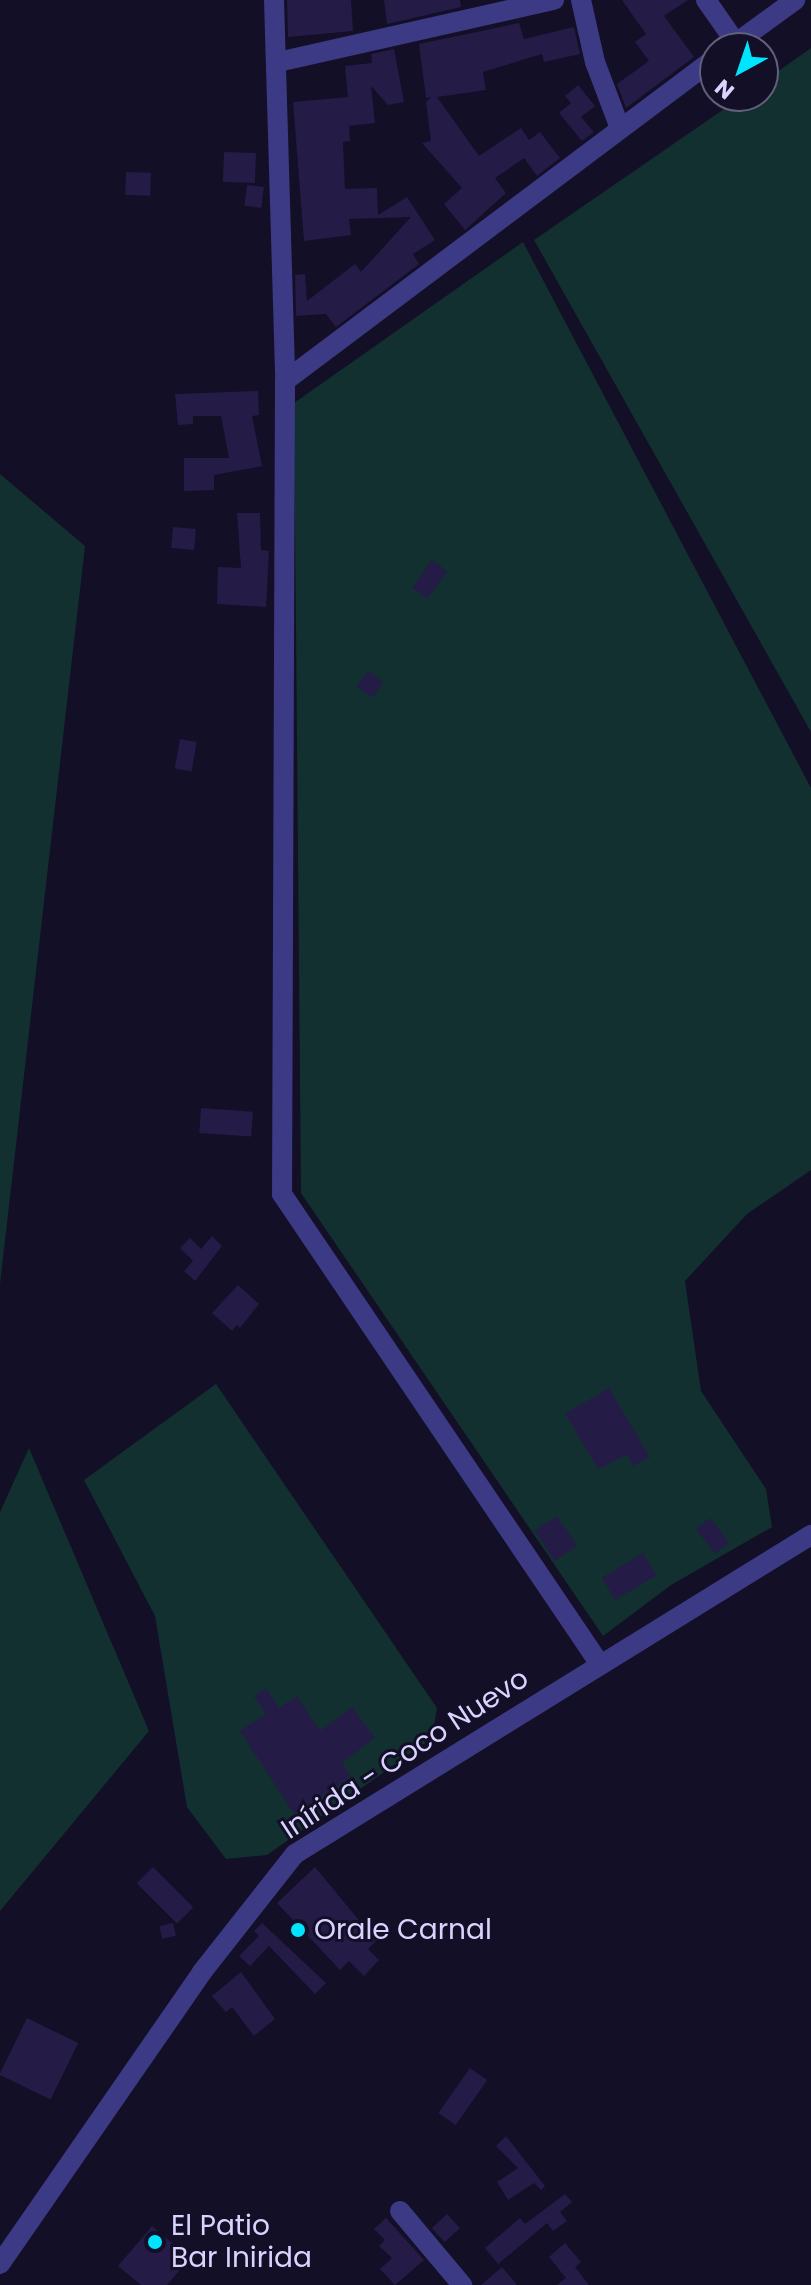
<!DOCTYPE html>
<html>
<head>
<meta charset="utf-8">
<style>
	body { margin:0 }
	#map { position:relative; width:811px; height:2285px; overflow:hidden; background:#130f26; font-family:Poppins,sans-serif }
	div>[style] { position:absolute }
	.green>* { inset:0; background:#12302f }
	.building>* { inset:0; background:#241b47; transform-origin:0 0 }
	.minor>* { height:20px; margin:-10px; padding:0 10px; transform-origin:10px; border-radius:10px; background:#3d3a85 }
	.dots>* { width:22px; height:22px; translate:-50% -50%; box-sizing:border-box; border:4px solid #130f26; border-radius:50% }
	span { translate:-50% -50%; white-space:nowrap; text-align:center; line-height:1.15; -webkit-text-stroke:6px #130f26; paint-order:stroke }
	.street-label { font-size:28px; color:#d9d4ff }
	.poi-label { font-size:28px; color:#d9d4ff }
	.left { translate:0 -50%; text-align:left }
	.north { position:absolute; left:699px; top:32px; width:80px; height:80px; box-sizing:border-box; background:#130f26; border:2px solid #625e7d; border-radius:50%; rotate:220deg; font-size:22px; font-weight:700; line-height:32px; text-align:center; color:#d9d4ff }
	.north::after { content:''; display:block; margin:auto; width:28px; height:36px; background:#00e5ff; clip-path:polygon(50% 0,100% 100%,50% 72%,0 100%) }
</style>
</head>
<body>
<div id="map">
	<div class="green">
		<div style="clip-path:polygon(811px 48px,811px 732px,534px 240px,743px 96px,763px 96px,763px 82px)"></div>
		<div style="clip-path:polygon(523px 242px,811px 788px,811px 1170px,747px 1214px,685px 1281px,701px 1391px,766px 1489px,772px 1527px,671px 1585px,603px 1636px,301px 1193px,294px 403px)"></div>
		<div style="clip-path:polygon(0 474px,85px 546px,0 1284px)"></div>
		<div style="clip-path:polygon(216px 1384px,437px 1708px,432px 1738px,267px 1855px,226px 1859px,187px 1807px,155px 1616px,84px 1480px)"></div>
		<div style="clip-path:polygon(29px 1448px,149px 1731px,0 1911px,0 1512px)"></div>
	</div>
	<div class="building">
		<div style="clip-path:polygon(287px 0,351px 0,353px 31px,288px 37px)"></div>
		<div style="clip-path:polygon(384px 0,460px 0,461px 7px,387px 24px)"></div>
		<div style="clip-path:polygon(622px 0,688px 0,664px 16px,694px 57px,626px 108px,617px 84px,649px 61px,635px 42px,646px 34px)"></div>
		<div style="clip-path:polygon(519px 23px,524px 39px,574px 27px,580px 54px,544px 62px,542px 54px,483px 72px,486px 90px,437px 97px,479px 156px,521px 128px,529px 140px,540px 132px,560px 158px,537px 176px,524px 158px,495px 178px,506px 193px,465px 230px,444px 204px,462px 188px,422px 143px,431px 141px,426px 102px,431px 97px,426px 98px,419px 44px)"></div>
		<div style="clip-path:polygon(394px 49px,404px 102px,388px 105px,371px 86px,375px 123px,349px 126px,350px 141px,343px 142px,345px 189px,377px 188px,378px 215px,407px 197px,435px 240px,413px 254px,419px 264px,336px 327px,326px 314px,296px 316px,295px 275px,305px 274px,307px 301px,355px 264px,361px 272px,411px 217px,349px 219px,351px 235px,304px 241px,293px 102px,348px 97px,345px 66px,372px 63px,371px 54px)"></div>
		<div style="clip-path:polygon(578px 85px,595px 106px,581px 117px,594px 132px,582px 141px,559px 113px,571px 103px,565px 96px)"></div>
		<div style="left:224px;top:152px;width:32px;height:30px;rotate:2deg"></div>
		<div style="left:126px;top:172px;width:25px;height:23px;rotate:2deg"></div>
		<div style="left:247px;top:185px;width:17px;height:21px;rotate:7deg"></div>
		<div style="clip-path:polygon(258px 391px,259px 415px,252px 416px,262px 466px,214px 475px,214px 490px,184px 491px,184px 458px,229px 458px,221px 416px,193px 416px,193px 424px,178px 425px,175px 394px)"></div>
		<div style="clip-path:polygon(237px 513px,260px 513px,261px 550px,269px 551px,266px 607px,217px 604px,218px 567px,241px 568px)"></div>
		<div style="left:173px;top:527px;width:23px;height:21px;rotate:5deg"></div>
		<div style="left:432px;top:560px;width:19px;height:34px;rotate:36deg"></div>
		<div style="left:368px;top:671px;width:19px;height:19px;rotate:36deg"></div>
		<div style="left:180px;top:739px;width:17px;height:30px;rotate:10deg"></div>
		<div style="left:201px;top:1108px;width:52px;height:25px;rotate:4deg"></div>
		<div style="clip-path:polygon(212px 1236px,222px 1246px,195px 1281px,184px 1271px,193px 1261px,180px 1248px,190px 1238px,201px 1249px)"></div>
		<div style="clip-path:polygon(238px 1285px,259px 1304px,240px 1328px,237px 1325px,232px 1331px,212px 1313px)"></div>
		<div style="clip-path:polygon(609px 1388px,650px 1457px,633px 1466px,627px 1455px,598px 1469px,565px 1414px)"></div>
		<div style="left:557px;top:1516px;width:36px;height:27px;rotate:56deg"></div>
		<div style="left:710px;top:1518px;width:31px;height:18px;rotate:52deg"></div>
		<div style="left:643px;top:1553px;width:26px;height:48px;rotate:59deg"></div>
		<div style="clip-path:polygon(266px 1688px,279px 1708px,297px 1696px,320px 1731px,352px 1707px,375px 1738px,342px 1763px,351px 1777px,294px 1814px,240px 1731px,266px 1714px,254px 1696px)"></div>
		<div style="left:153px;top:1867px;width:57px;height:23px;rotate:45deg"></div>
		<div style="clip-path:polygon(315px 1867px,376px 1941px,368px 1949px,379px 1960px,364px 1976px,349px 1961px,340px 1970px,277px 1903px)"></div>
		<div style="left:173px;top:1923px;width:13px;height:14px;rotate:77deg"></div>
		<div style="clip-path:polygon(262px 1923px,326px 1983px,315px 1994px,269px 1946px,250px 1966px,239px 1956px,259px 1936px,254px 1931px)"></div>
		<div style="clip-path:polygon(241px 1972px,275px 2019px,254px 2036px,232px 2007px,226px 2012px,212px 1996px)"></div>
		<div style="left:27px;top:2018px;width:57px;height:63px;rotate:26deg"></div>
		<div style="left:470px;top:2068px;width:21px;height:55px;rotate:35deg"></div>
		<div style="clip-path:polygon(506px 2136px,545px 2186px,541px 2190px,534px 2183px,508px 2200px,497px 2182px,518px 2168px,496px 2146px)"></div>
		<div style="clip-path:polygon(565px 2194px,572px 2202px,560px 2212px,567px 2221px,553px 2231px,547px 2223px,498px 2264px,485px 2248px,520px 2218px,525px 2224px)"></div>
		<div style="left:447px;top:2214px;width:19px;height:21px;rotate:47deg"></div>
		<div style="clip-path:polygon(386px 2218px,424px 2260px,395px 2285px,380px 2269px,392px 2258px,379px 2246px,385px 2240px,374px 2229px)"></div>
		<div style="clip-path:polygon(152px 2226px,190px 2258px,167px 2285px,141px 2285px,118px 2266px)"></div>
		<div style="clip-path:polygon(565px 2243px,581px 2262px,575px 2267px,589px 2285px,557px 2285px,566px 2278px,549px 2257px)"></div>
		<div style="clip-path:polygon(502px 2267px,517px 2285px,481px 2285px)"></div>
	</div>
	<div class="minor">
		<div style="left:274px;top:0;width:381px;rotate:88.3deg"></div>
		<div style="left:285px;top:381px;width:813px;rotate:90.21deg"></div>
		<div style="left:282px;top:1194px;width:566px;rotate:55.94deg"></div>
		<div style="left:581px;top:0;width:64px;rotate:77.3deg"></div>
		<div style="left:595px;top:62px;width:71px;rotate:69.3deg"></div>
		<div style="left:706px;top:0;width:52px;rotate:55.1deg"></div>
		<div style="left:729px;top:48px;width:82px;rotate:-36deg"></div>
		<div style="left:278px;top:62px;width:283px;rotate:-12.7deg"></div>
		<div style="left:285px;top:381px;width:538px;rotate:-36.91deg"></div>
		<div style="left:400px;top:2211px;width:97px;rotate:50deg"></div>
		<div style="left:0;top:2264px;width:355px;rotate:-55.3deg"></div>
		<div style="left:202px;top:1972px;width:150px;rotate:-51.8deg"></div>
		<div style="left:295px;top:1854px;width:607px;rotate:-31.73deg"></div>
	</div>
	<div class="dots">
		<div style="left:298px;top:1930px;background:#00e5ff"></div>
		<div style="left:155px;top:2242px;background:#00e5ff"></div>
	</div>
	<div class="street-label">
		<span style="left:405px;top:1754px;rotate:-33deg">Inírida - Coco Nuevo</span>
	</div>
	<div class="poi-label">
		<span class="left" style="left:314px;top:1930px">Orale Carnal</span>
		<span class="left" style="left:171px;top:2242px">El Patio<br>Bar Inirida</span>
	</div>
	<div class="north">N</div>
</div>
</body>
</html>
